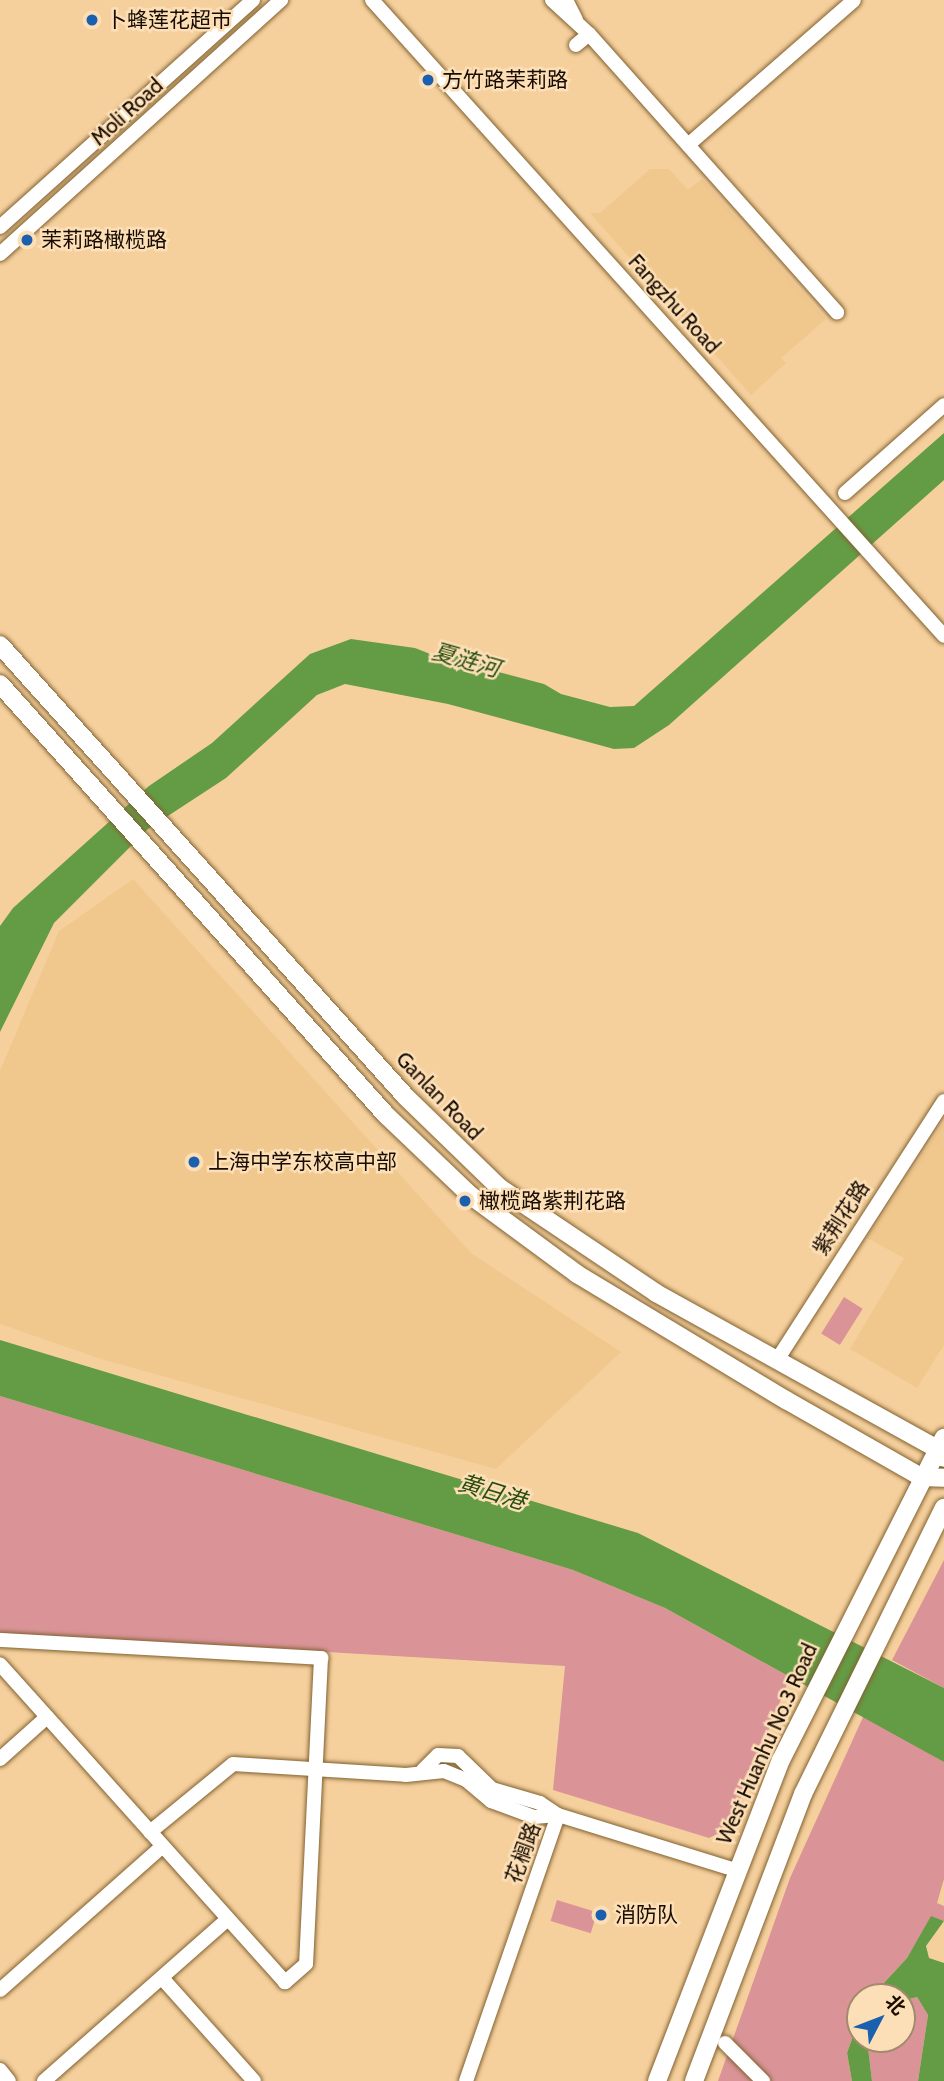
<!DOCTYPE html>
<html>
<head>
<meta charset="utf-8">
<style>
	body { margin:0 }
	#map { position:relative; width:944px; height:2081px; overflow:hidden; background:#f5d09d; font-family:Cabin,"Noto Sans SC",sans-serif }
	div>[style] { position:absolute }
	.built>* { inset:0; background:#f0c78d }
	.green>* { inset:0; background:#da9498; transform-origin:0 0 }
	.water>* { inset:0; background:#649c45 }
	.roads { filter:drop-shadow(0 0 2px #826231) drop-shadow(0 0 2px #826231) }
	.minor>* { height:14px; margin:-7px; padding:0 7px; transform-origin:7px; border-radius:7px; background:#fff }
	.major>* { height:18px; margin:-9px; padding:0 9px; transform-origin:9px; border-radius:9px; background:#fff }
	.dots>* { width:19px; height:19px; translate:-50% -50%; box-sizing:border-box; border:4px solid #fcdfb6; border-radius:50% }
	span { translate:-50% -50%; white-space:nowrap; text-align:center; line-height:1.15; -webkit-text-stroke:5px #fcdfb6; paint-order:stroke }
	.poi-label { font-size:21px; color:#180b00 }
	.left { translate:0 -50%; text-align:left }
	.street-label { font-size:21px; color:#180b00 }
	.water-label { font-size:23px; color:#294e11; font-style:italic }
	.north { position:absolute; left:846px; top:1983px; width:70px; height:70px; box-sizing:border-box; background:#fcdfb6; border:2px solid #a18a6d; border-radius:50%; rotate:48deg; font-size:19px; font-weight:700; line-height:28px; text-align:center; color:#180b00 }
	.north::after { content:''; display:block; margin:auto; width:24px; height:32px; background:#1b5faf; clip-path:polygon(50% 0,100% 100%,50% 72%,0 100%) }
</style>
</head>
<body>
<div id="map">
	<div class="built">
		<div style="clip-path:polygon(650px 169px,669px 169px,688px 190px,702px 179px,826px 319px,781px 358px,786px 363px,751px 395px,590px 213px,600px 213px)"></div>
		<div style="clip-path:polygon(133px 879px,471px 1253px,621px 1352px,496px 1469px,101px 1359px,0 1324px,0 1071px,59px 931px)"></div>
		<div style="clip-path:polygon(944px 1122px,944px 1345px,917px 1388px,850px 1349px,904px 1258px,867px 1238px)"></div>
	</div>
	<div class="green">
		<div style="left:844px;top:1297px;width:22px;height:43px;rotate:32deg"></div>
		<div style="clip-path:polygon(0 1396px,573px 1570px,665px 1608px,790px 1677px,728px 1829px,709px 1838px,553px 1790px,565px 1666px,0 1633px)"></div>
		<div style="clip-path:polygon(944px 1560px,944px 1688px,892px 1660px)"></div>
		<div style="clip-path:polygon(864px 1715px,944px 1762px,944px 1879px,937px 1903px,944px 1906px,944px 1921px,931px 1917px,907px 1958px,871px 1997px,860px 1997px,860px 2017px,847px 2053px,852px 2081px,718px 2081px,790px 1878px)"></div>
		<div style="left:557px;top:1900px;width:42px;height:22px;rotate:17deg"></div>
		<div style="clip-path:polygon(917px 1997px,928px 2015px,918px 2081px,872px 2081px,867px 2039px,902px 2039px,902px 2001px)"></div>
	</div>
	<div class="water">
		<div style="clip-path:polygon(944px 433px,944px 480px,669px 725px,634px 748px,614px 749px,448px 704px,345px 684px,317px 695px,226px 778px,148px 829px,54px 923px,0 1032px,0 926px,13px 908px,149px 786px,212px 743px,310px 654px,351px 639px,415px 648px,443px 659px,463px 655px,484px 662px,491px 670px,544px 684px,561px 694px,610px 707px,634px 706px)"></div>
		<div style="clip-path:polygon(0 1340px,638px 1533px,944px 1688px,944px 1762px,665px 1608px,573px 1570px,0 1396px)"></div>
		<div style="clip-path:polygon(931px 1916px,944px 1921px,926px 1946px,929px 1958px,944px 1963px,944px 2081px,918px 2081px,928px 2015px,917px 1997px,902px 2001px,902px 1997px,871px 1997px,907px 1958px)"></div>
		<div style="clip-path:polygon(860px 2017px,860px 2039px,867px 2039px,872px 2081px,852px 2081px,847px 2053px)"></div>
	</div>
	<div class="roads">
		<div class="minor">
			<div style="left:372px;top:0;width:855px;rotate:48.03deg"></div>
			<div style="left:552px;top:0;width:50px;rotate:42.6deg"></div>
			<div style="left:589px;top:34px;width:373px;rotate:48.3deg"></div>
			<div style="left:566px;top:0;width:22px;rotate:63deg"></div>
			<div style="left:576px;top:45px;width:17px;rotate:-40deg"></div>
			<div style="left:688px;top:145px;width:220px;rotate:-41.1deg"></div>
			<div style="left:0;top:227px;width:340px;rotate:-41.9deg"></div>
			<div style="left:0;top:254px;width:379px;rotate:-42.1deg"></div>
			<div style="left:845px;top:493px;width:132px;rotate:-41.6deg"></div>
			<div style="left:777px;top:1360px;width:308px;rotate:-57.2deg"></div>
			<div style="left:0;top:1640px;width:322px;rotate:3.2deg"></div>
			<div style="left:321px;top:1658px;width:306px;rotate:92.8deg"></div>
			<div style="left:306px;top:1964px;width:28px;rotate:139deg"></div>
			<div style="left:285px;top:1982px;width:427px;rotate:-131.9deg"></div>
			<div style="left:0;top:1759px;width:63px;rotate:-41.8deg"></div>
			<div style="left:423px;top:1770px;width:21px;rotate:-45deg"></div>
			<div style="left:438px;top:1755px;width:20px;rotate:3deg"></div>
			<div style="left:458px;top:1756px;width:47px;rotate:44.1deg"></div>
			<div style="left:492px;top:1789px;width:50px;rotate:16.3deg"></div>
			<div style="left:540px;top:1803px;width:22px;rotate:34deg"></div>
			<div style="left:150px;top:1832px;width:107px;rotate:-39.3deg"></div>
			<div style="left:233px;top:1764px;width:173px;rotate:3.6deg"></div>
			<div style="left:406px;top:1775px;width:38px;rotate:-6deg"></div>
			<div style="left:444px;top:1771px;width:24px;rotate:22deg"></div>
			<div style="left:466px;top:1780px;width:33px;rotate:40deg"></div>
			<div style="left:491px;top:1801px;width:46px;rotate:20.4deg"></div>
			<div style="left:534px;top:1817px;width:24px;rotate:-5deg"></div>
			<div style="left:162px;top:1978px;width:138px;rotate:48.2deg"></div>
			<div style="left:0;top:1990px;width:217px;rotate:-41.5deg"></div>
			<div style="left:725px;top:2043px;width:54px;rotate:45deg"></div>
			<div style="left:0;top:2070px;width:14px;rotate:51deg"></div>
			<div style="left:44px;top:2081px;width:245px;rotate:-41.4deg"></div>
			<div style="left:466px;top:2081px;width:281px;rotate:-70.9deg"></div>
			<div style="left:558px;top:1815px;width:186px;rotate:17.2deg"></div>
		</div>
		<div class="major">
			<div style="left:0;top:645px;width:608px;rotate:48.07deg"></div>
			<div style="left:406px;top:1097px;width:131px;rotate:44.1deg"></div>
			<div style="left:500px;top:1188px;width:188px;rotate:33.9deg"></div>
			<div style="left:656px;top:1293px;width:321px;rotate:29deg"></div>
			<div style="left:937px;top:1449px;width:11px;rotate:52deg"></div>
			<div style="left:0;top:684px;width:579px;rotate:48.15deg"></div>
			<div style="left:386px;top:1115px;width:116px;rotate:43.6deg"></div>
			<div style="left:470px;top:1195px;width:133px;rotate:36.4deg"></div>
			<div style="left:577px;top:1274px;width:244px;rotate:31.1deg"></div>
			<div style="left:786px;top:1400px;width:155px;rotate:29.7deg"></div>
			<div style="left:921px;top:1477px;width:23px;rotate:2deg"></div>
			<div style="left:657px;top:2081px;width:344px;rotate:-68.9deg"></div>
			<div style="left:781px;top:1760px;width:361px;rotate:-63.2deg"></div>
			<div style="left:694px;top:2081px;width:307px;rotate:-69.2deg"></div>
			<div style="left:803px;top:1794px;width:319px;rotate:-63.8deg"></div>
		</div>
	</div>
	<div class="dots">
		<div style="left:92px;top:20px;background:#1b5faf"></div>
		<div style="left:428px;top:80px;background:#1b5faf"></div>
		<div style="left:27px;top:240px;background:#1b5faf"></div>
		<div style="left:194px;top:1162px;background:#1b5faf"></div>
		<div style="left:465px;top:1201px;background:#1b5faf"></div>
		<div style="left:601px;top:1915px;background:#1b5faf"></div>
	</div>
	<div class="poi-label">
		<span class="left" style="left:106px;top:20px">卜蜂莲花超市</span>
		<span class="left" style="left:442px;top:80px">方竹路茉莉路</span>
		<span class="left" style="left:41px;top:240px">茉莉路橄榄路</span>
		<span class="left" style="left:208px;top:1162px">上海中学东校高中部</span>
		<span class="left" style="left:479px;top:1201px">橄榄路紫荆花路</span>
		<span class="left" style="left:615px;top:1915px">消防队</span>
	</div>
	<div class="street-label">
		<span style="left:127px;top:112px;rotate:-42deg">Moli Road</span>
		<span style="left:674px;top:304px;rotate:48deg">Fangzhu Road</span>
		<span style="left:439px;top:1096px;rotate:46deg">Ganlan Road</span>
		<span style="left:841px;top:1218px;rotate:-57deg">紫荆花路</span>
		<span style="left:767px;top:1744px;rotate:-66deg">West Huanhu No.3 Road</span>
		<span style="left:523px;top:1853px;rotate:-70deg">花榈路</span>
	</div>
	<div class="water-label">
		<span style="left:466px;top:660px;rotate:16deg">夏涟河</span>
		<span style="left:492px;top:1492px;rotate:17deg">黄日港</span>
	</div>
	<div class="north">北</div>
</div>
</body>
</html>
